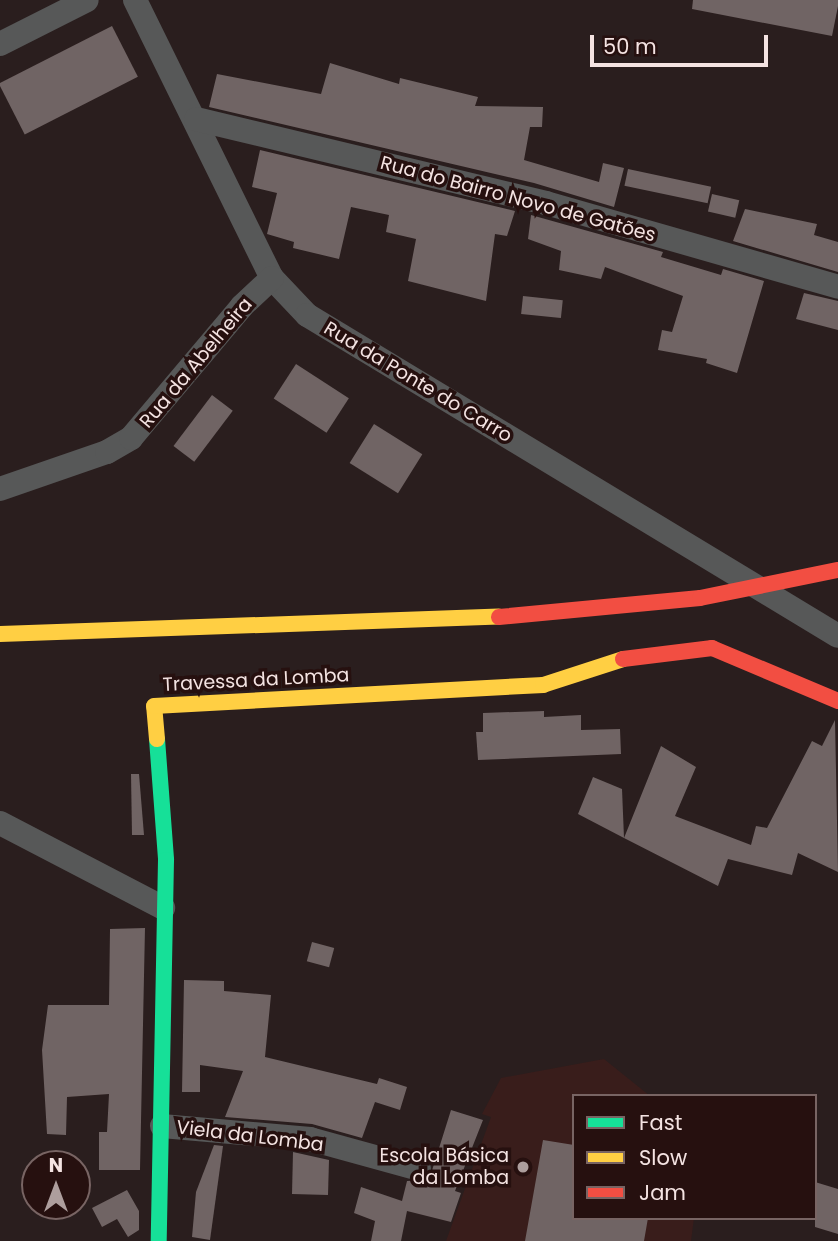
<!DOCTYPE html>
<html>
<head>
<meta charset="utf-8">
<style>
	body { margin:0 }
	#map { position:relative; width:838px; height:1241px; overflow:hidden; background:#2a1e1e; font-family:Poppins,sans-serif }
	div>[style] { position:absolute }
	.built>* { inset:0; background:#391d1b }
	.building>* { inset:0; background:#706464; transform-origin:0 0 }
	.street>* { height:24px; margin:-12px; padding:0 12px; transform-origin:12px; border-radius:12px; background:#575858 }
	.fast>* { height:16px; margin:-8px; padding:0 8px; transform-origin:8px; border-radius:8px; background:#16e098 }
	.slow>* { height:16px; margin:-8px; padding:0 8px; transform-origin:8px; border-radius:8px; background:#ffcf43 }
	.jam>* { height:16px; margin:-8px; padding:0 8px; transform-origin:8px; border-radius:8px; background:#f24e42 }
	.dots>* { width:19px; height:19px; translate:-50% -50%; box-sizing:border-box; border:4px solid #26100f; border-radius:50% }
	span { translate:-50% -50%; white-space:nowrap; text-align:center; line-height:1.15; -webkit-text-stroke:7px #26100f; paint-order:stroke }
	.street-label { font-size:19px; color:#f4e3e2 }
	.poi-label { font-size:19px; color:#f4e3e2 }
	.right { translate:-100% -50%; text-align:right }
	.legend { position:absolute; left:572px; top:1094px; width:245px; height:126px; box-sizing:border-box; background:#26100f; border:2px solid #786463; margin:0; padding:9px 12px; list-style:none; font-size:21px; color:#f4e3e2 }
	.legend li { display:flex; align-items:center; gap:14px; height:35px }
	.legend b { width:35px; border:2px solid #786463 }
	.north { position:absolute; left:21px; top:1150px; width:70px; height:70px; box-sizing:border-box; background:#26100f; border:2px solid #786463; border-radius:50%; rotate:0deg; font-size:19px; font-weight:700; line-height:28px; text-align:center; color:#f4e3e2 }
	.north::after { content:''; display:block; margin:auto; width:24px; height:32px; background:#ad9e9d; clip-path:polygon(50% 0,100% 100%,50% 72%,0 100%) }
	.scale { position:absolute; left:590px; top:35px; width:178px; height:32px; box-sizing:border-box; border:4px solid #f4e3e2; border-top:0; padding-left:9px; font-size:21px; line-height:24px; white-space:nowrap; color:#f4e3e2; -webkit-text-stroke:5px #26100f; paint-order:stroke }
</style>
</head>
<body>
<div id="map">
	<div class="built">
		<div style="clip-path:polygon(604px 1059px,650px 1096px,574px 1096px,574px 1218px,694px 1218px,691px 1241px,446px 1241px,491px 1117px,482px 1114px,501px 1078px)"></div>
	</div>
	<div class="building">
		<div style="clip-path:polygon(693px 0,838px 0,838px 6px,832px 36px,692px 9px)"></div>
		<div style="left:112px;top:26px;width:57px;height:127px;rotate:63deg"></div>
		<div style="clip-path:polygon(330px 63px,399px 84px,400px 78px,478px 97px,475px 106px,543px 107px,542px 127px,530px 127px,524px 160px,599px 182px,603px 163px,624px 168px,614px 207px,534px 183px,209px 107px,217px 74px,321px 94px)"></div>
		<div style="clip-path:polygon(260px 150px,515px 211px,507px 236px,495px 234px,486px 301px,408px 281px,416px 239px,386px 232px,389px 215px,351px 207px,339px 259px,293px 248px,294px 242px,267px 234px,277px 193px,252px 187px)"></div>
		<div style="left:628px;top:169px;width:85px;height:17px;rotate:12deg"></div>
		<div style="left:712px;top:194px;width:28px;height:18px;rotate:13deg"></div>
		<div style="clip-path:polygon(745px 209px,817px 224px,814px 235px,838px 242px,838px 272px,733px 241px)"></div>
		<div style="clip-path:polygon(531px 215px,663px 252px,661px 257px,721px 275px,723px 269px,764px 281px,737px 373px,706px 363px,707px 359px,658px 350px,662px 330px,672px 332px,683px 296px,605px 267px,601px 279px,559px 270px,561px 251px,528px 239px)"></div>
		<div style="clip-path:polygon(804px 293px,838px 301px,838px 330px,796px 319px)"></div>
		<div style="left:523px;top:296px;width:40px;height:18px;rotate:6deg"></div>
		<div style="left:296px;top:364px;width:63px;height:41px;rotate:33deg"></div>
		<div style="left:212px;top:395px;width:26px;height:64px;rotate:37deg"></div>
		<div style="left:374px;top:424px;width:57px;height:46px;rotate:32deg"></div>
		<div style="clip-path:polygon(544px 711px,544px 717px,581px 715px,581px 730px,620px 729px,621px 754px,478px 760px,476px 732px,483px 732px,483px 713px)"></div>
		<div style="clip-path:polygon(835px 720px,838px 872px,798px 853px,792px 875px,728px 859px,718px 886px,624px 838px,661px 746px,696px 767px,675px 816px,751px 845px,756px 826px,767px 828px,812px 741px,822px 746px)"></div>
		<div style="clip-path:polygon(131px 774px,139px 774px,144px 835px,132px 835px)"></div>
		<div style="clip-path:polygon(593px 777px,622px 789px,624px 838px,578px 814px)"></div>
		<div style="clip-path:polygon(145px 928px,140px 1170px,99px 1170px,99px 1132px,107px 1132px,109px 1094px,67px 1097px,66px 1135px,47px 1134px,42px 1050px,48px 1005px,109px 1005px,110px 929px)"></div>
		<div style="left:312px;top:942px;width:23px;height:20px;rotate:15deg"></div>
		<div style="clip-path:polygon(184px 980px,224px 981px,224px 991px,271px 995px,265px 1057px,377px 1084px,379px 1078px,407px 1087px,400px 1110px,375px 1102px,362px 1138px,312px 1124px,225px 1117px,243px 1071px,200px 1065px,200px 1092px,182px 1092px)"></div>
		<div style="clip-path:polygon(451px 1110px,483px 1120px,455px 1191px,461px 1193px,451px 1222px,407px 1211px,401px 1241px,371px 1241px,375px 1221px,354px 1213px,361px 1187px,402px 1201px,407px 1181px,429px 1180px)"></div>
		<div style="clip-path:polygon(543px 1140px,574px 1145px,574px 1218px,648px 1218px,644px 1241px,525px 1241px)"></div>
		<div style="clip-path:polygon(214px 1145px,223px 1146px,210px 1240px,192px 1237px,196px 1192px)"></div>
		<div style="clip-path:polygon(293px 1152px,329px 1160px,328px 1195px,292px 1194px)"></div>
		<div style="clip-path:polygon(815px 1182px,838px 1189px,838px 1234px,815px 1227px)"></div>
		<div style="clip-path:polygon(127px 1190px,139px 1211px,139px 1230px,128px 1237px,117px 1219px,102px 1227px,92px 1208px)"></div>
	</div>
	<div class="street">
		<div style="left:135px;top:0;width:310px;rotate:63.8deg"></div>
		<div style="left:272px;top:278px;width:51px;rotate:46.6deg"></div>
		<div style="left:307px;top:315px;width:620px;rotate:31.15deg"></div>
		<div style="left:0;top:44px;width:97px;rotate:-26.8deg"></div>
		<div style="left:196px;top:119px;width:360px;rotate:13.5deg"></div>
		<div style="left:546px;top:203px;width:304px;rotate:16deg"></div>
		<div style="left:0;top:489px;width:113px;rotate:-19.1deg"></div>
		<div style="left:107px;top:452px;width:28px;rotate:-30deg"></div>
		<div style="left:131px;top:438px;width:172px;rotate:-49.9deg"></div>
		<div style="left:242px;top:306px;width:41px;rotate:-43deg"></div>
		<div style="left:0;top:823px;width:184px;rotate:27.5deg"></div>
		<div style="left:162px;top:1126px;width:149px;rotate:5deg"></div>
		<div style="left:310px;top:1139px;width:113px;rotate:15.4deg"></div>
	</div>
	<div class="fast">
		<div style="left:157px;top:739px;width:121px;rotate:85.7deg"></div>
		<div style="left:166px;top:860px;width:381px;rotate:91.1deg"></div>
	</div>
	<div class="slow">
		<div style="left:0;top:634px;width:499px;rotate:-2deg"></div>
		<div style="left:157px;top:739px;width:33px;rotate:-95deg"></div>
		<div style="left:154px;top:706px;width:390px;rotate:-3.1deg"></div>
		<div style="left:543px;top:685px;width:84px;rotate:-18deg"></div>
	</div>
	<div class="jam">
		<div style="left:499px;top:617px;width:202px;rotate:-5.4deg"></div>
		<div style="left:700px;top:598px;width:141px;rotate:-11.5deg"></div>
		<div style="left:623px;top:659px;width:90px;rotate:-7deg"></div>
		<div style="left:712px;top:648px;width:137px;rotate:22.8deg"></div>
	</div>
	<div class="dots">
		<div style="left:523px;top:1167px;background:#ad9e9d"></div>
	</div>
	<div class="street-label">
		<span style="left:518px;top:199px;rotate:15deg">Rua do Bairro Novo de Gatões</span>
		<span style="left:196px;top:363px;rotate:-50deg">Rua da Abelheira</span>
		<span style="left:418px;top:382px;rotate:31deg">Rua da Ponte do Carro</span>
		<span style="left:256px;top:680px;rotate:-3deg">Travessa da Lomba</span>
		<span style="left:250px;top:1136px;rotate:7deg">Viela da Lomba</span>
	</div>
	<div class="poi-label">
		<span class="right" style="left:509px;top:1167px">Escola Básica<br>da Lomba</span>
	</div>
	<ul class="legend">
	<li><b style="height:9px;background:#16e098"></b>Fast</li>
	<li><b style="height:9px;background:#ffcf43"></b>Slow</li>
	<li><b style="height:9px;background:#f24e42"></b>Jam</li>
	</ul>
	<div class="north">N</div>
	<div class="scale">50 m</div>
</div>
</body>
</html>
